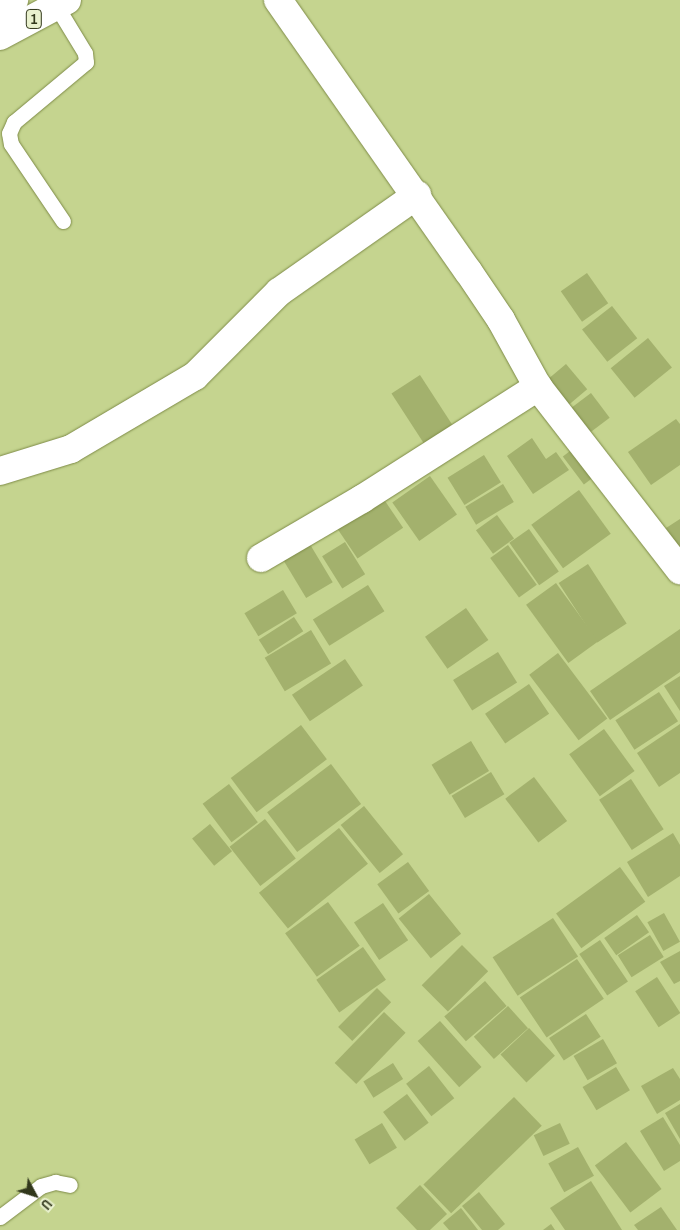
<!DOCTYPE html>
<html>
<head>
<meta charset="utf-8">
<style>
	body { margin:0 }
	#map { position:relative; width:680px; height:1230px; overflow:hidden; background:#c5d48f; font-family:"Archivo Narrow",sans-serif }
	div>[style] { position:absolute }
	.building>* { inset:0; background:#a3b16d; transform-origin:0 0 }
	.roads { filter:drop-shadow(0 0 1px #7e8b48) drop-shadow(0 0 1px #7e8b48) }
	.lane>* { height:15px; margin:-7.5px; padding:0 7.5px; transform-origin:7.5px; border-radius:7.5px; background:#fff }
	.street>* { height:28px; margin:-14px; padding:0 14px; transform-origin:14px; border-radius:14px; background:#fff }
	.highway>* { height:28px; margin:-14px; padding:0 14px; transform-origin:14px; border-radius:14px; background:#fff }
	span { translate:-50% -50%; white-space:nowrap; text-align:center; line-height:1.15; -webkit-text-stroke:4px #e9f1ce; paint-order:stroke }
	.shield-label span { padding:1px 4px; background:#e9f1ce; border:1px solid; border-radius:4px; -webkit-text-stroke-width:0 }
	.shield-label { font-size:14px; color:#31371b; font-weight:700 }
	.north { position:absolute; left:10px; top:1170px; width:50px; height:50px; -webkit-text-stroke:4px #e9f1ce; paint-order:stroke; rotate:130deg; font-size:14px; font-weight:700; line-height:20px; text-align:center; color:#31371b }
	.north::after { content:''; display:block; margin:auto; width:18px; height:22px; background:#31371b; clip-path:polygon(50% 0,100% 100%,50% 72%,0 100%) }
</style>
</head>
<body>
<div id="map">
	<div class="building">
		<div style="left:587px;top:273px;width:37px;height:32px;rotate:55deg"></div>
		<div style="left:612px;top:306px;width:41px;height:38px;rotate:52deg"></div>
		<div style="left:648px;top:338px;width:38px;height:48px;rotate:51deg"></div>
		<div style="left:566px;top:364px;width:33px;height:26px;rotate:50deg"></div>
		<div style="left:420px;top:375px;width:59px;height:34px;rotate:57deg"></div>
		<div style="left:591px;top:393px;width:31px;height:27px;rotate:53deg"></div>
		<div style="clip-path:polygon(676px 419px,680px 424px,680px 465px,651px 485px,628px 452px)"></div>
		<div style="clip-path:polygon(532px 438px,546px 459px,556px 452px,569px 470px,533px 494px,507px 456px)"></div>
		<div style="left:578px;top:445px;width:35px;height:19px;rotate:53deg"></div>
		<div style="left:484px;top:455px;width:32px;height:43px;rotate:58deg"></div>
		<div style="left:430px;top:476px;width:47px;height:46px;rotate:55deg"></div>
		<div style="left:503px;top:484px;width:21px;height:44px;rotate:59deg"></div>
		<div style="left:579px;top:490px;width:54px;height:59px;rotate:54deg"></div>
		<div style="left:383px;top:498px;width:36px;height:55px;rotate:56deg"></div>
		<div style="left:497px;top:515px;width:29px;height:26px;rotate:54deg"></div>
		<div style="clip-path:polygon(680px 519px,680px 550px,666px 528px)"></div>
		<div style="left:529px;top:529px;width:52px;height:24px;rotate:55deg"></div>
		<div style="left:308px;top:541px;width:48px;height:31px;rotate:59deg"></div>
		<div style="left:345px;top:542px;width:38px;height:27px;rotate:58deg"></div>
		<div style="left:508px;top:545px;width:49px;height:22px;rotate:54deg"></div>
		<div style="left:588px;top:564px;width:71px;height:35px;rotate:57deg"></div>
		<div style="left:556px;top:583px;width:72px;height:37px;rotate:54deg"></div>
		<div style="left:368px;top:585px;width:31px;height:65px;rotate:58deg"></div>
		<div style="left:283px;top:590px;width:27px;height:45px;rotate:59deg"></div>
		<div style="left:466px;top:608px;width:39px;height:50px;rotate:55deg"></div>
		<div style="left:294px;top:617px;width:17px;height:42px;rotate:57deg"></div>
		<div style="clip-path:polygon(680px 629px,680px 672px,610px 720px,590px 691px)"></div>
		<div style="left:311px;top:630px;width:39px;height:54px;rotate:59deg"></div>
		<div style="left:498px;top:652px;width:36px;height:53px;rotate:58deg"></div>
		<div style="left:558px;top:653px;width:82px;height:36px;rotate:53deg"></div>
		<div style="left:345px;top:659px;width:32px;height:64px;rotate:56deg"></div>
		<div style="clip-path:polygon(680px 676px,680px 711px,664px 686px)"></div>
		<div style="left:529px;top:684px;width:36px;height:53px;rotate:56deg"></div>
		<div style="left:659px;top:692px;width:35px;height:52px;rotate:57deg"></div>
		<div style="clip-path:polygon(680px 724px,680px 773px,659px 787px,637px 753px)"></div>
		<div style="left:301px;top:725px;width:43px;height:88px;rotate:53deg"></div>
		<div style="left:604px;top:729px;width:52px;height:43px;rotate:54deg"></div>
		<div style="left:471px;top:741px;width:35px;height:46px;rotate:59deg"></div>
		<div style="left:331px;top:764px;width:50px;height:80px;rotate:53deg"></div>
		<div style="left:491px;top:772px;width:26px;height:46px;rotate:59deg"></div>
		<div style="left:534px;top:777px;width:55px;height:36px;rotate:53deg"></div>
		<div style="left:631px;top:779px;width:60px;height:38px;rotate:57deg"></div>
		<div style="left:229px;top:784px;width:48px;height:33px;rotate:53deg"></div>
		<div style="left:364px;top:806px;width:62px;height:30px;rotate:51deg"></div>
		<div style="left:265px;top:819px;width:50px;height:45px;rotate:52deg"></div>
		<div style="left:210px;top:824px;width:35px;height:23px;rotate:51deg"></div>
		<div style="left:339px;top:828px;width:46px;height:103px;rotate:51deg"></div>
		<div style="clip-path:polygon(673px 833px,680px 845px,680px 876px,648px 897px,627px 862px)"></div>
		<div style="left:408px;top:862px;width:36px;height:38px;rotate:54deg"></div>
		<div style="left:620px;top:867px;width:43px;height:79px;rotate:54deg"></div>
		<div style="left:429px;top:894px;width:51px;height:39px;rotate:51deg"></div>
		<div style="left:328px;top:902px;width:54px;height:53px;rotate:54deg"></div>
		<div style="left:383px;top:903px;width:45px;height:35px;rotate:56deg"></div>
		<div style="left:664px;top:913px;width:33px;height:19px;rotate:61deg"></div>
		<div style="left:637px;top:915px;width:21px;height:40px;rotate:55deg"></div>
		<div style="left:553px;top:918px;width:46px;height:72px;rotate:57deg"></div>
		<div style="left:650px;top:935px;width:26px;height:38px;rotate:58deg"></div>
		<div style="left:600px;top:940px;width:50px;height:25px;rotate:56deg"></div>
		<div style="left:462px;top:945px;width:37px;height:57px;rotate:45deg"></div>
		<div style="left:363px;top:947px;width:40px;height:57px;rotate:55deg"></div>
		<div style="clip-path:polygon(680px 951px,680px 981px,674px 984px,660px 962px)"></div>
		<div style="left:577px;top:959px;width:48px;height:69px;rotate:56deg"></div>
		<div style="left:657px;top:977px;width:43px;height:26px;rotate:57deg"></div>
		<div style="left:485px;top:981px;width:33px;height:54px;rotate:49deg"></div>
		<div style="left:377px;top:988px;width:20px;height:55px;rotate:45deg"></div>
		<div style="left:508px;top:1006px;width:30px;height:46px;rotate:48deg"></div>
		<div style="left:384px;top:1012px;width:30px;height:71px;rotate:44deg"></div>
		<div style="left:586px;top:1014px;width:27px;height:44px;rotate:57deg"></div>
		<div style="left:440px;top:1021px;width:62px;height:30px;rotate:48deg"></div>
		<div style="left:529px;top:1028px;width:38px;height:39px;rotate:47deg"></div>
		<div style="left:603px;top:1039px;width:28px;height:34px;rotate:60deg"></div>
		<div style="left:393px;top:1063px;width:19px;height:35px;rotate:58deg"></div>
		<div style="left:429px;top:1066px;width:41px;height:29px;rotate:52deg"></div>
		<div style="left:616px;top:1067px;width:27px;height:39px;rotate:59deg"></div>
		<div style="clip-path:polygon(673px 1068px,680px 1079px,680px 1100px,657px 1114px,641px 1086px)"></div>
		<div style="left:407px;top:1094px;width:36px;height:30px;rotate:53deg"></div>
		<div style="left:514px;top:1097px;width:40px;height:126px;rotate:46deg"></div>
		<div style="clip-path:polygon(680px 1104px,680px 1139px,665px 1113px)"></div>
		<div style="clip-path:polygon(663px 1117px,680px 1145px,680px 1161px,664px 1171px,640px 1131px)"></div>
		<div style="left:382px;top:1123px;width:29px;height:32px;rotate:59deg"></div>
		<div style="left:560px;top:1123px;width:23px;height:29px;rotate:65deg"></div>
		<div style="left:626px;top:1142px;width:59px;height:39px;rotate:53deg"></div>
		<div style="left:578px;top:1147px;width:33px;height:34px;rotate:61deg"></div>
		<div style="clip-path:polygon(591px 1181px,622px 1230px,565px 1230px,550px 1208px)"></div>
		<div style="clip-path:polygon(420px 1185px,447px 1214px,430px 1230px,417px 1230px,396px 1208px)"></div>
		<div style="clip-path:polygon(479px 1192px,505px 1224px,498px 1230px,482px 1230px,462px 1206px)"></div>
		<div style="clip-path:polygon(661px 1207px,677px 1230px,638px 1230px,634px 1225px)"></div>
		<div style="clip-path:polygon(461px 1208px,478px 1230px,449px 1230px,443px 1223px)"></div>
		<div style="clip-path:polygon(551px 1224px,555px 1230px,543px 1230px)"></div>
	</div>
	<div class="roads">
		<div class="lane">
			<div style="left:57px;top:7px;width:54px;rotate:58.7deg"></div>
			<div style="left:85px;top:53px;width:9px;rotate:84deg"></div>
			<div style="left:86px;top:62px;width:94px;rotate:140.2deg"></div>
			<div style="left:14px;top:122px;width:12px;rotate:114deg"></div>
			<div style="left:9px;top:133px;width:11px;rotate:80deg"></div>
			<div style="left:11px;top:144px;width:93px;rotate:56deg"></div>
			<div style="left:0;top:1217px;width:51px;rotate:-37.1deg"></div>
			<div style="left:41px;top:1186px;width:15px;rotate:-16deg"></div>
			<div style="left:55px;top:1182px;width:15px;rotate:11deg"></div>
		</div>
		<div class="street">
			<div style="left:278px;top:0;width:331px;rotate:55deg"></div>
			<div style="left:468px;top:271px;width:59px;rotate:56deg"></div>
			<div style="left:501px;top:320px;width:77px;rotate:61.1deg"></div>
			<div style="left:538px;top:387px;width:232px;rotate:52.2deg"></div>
			<div style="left:0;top:471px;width:74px;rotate:-17.2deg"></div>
			<div style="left:71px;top:449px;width:144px;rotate:-30.5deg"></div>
			<div style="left:195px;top:376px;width:119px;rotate:-45deg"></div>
			<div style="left:279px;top:292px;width:169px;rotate:-35.1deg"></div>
			<div style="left:261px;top:558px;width:117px;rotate:-30.3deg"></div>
			<div style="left:362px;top:499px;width:209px;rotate:-32.5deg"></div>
		</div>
		<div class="highway">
			<div style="left:0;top:7px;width:16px;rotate:-27deg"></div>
			<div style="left:0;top:36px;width:76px;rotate:-28.2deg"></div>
		</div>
	</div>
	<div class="shield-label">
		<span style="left:34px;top:19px">1</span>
	</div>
	<div class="north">U</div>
</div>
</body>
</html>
